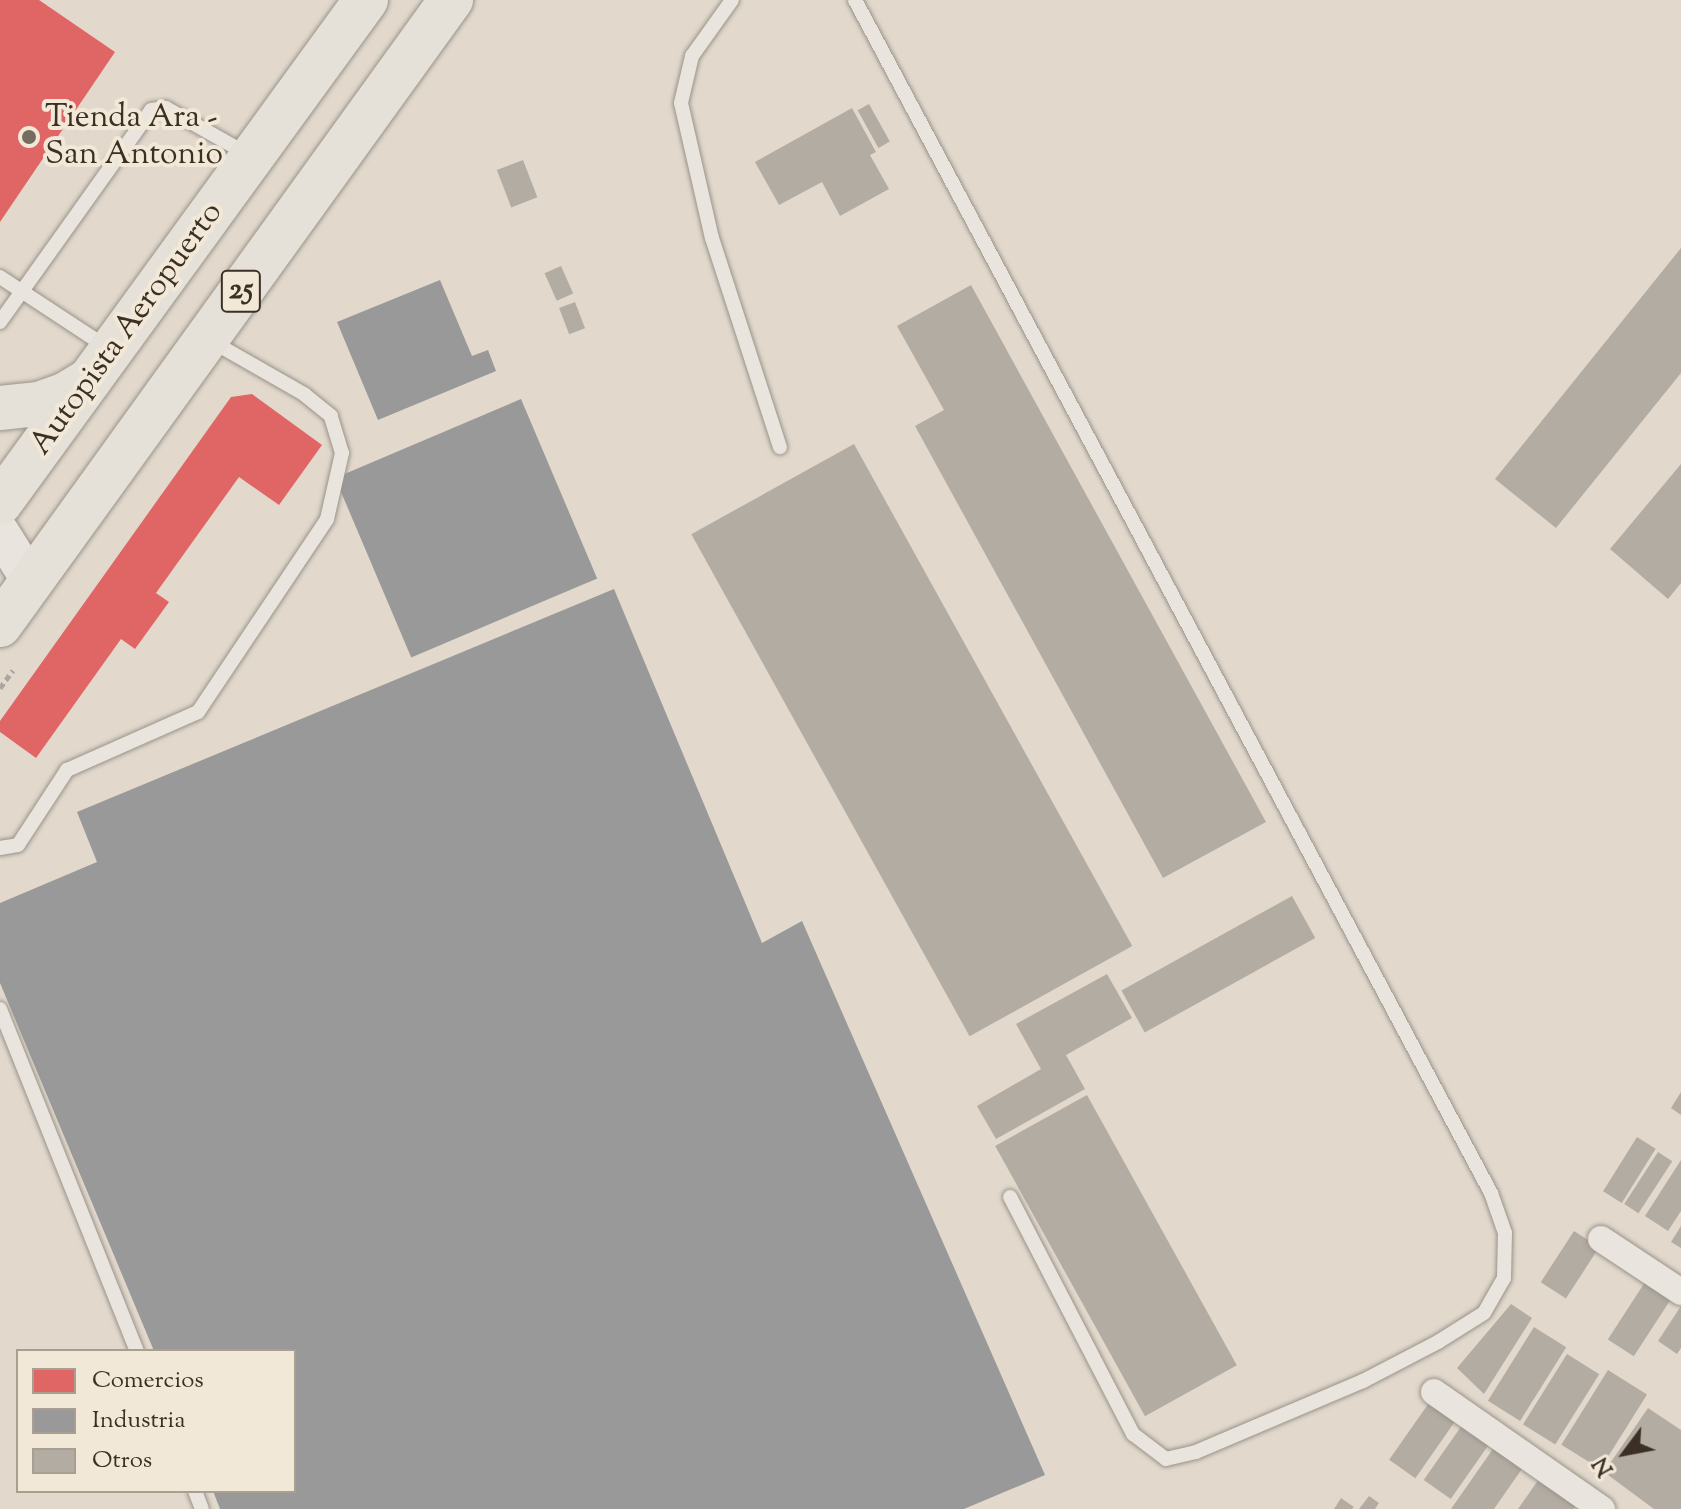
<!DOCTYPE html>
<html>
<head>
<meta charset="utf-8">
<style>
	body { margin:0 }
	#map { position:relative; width:1681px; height:1509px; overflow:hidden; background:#e2d9cc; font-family:"Sorts Mill Goudy",serif }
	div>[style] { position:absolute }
	.shops>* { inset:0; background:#e06666 }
	.industry>* { inset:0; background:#999; transform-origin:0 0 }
	.building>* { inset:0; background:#b3aca3; transform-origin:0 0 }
	.path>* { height:5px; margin-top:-2.5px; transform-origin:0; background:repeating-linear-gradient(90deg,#aba6a0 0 6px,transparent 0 10px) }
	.roads { filter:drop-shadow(0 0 2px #99938a) drop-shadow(0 0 2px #99938a) }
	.lane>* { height:14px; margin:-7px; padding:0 7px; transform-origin:7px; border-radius:7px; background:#e9e4dd }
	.street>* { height:26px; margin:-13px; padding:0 13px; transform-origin:13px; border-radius:13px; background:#e9e4dd }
	.secondary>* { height:38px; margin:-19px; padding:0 19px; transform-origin:19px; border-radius:19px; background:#e9e4dd }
	.highway>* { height:44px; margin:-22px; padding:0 22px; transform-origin:22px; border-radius:22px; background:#e5e0d8 }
	.dots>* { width:22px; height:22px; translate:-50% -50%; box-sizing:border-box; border:4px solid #f2e8d8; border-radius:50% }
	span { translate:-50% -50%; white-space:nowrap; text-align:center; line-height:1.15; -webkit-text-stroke:8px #f2e8d8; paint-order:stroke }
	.shield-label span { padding:2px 6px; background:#f2e8d8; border:2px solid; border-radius:6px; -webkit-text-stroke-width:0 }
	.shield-label { font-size:30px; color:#3b3023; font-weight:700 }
	.poi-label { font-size:32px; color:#3b3023 }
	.left { translate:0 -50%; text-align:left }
	.street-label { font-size:32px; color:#3b3023 }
	.legend { position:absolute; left:16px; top:1349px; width:280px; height:144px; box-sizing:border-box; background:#f2e8d8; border:2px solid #a99e90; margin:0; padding:10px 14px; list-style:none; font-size:24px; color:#3b3023 }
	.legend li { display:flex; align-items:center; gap:16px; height:40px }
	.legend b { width:40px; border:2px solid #a99e90 }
	.north { position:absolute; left:1585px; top:1413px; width:80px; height:80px; -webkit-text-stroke:6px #f2e8d8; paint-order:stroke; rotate:238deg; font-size:22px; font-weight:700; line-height:32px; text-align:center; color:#3b3023 }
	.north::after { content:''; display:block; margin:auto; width:28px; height:36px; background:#3b3023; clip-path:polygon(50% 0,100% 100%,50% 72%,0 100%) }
</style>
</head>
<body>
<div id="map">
	<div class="shops">
		<div style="clip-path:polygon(0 0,39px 0,115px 52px,0 222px)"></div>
		<div style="clip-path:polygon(252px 394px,322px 445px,279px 505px,239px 477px,156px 593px,169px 602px,135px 649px,121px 639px,36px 758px,0 732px,0 721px,231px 397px)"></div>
	</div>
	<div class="industry">
		<div style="clip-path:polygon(440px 280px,472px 356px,488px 350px,496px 371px,378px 420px,337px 322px)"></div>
		<div style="left:521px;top:399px;width:195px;height:202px;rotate:67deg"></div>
		<div style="clip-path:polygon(614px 589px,762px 943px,802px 921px,1045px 1475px,964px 1509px,220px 1509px,213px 1491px,294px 1491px,294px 1351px,154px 1351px,0 983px,0 903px,97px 862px,77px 812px)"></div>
	</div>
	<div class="building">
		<div style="left:869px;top:104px;width:43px;height:13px;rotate:61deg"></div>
		<div style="clip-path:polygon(852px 108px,876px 152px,870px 155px,889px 189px,840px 216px,822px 182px,779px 205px,755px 162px)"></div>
		<div style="left:523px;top:160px;width:40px;height:28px;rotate:69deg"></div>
		<div style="clip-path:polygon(1681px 248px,1681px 373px,1556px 528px,1495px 479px)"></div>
		<div style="left:561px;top:266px;width:30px;height:18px;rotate:66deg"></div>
		<div style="clip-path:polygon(971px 285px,1266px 822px,1163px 878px,915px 426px,944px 410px,897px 326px)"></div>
		<div style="left:575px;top:302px;width:28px;height:17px;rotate:69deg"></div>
		<div style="left:854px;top:444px;width:574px;height:186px;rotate:61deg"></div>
		<div style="clip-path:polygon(1681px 464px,1681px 583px,1668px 599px,1610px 549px)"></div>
		<div style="left:1292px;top:896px;width:48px;height:195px;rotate:61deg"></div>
		<div style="clip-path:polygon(1107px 974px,1132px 1018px,1066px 1055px,1085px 1089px,996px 1139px,977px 1106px,1041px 1069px,1016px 1024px)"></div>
		<div style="clip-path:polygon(1681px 1092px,1681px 1115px,1671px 1108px)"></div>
		<div style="left:1087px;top:1095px;width:309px;height:105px;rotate:61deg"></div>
		<div style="left:1637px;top:1137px;width:22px;height:64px;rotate:32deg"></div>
		<div style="left:1658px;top:1152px;width:17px;height:62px;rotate:33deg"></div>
		<div style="clip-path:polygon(1681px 1160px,1681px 1211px,1668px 1231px,1645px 1216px)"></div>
		<div style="clip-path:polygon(1681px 1226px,1681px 1248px,1671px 1242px)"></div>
		<div style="left:1574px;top:1231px;width:30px;height:61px;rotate:33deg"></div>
		<div style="left:1647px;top:1279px;width:31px;height:72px;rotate:33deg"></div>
		<div style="clip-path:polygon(1511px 1304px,1532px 1318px,1484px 1394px,1457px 1368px)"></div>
		<div style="clip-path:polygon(1681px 1306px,1681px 1348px,1677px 1354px,1658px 1341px)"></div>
		<div style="left:1534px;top:1327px;width:38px;height:87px;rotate:32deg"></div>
		<div style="left:1567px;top:1354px;width:38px;height:83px;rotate:32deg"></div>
		<div style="left:1608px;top:1370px;width:46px;height:88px;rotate:32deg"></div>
		<div style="left:1431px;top:1400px;width:32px;height:73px;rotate:35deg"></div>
		<div style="clip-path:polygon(1648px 1408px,1681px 1430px,1681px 1509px,1654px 1509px,1604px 1472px)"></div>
		<div style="left:1465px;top:1421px;width:33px;height:72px;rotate:35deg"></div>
		<div style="clip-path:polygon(1495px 1446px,1524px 1466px,1494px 1509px,1451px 1509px)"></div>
		<div style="clip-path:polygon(1539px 1479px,1576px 1505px,1573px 1509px,1518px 1509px)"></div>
		<div style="clip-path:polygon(1369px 1496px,1379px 1503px,1375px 1509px,1359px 1509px)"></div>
		<div style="clip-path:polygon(1341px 1498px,1354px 1507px,1352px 1509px,1334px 1509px)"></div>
	</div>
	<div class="path">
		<div style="left:0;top:688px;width:22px;rotate:-54deg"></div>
	</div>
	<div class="roads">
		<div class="lane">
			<div style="left:732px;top:0;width:69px;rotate:125.5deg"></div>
			<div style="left:692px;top:56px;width:48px;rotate:103.2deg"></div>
			<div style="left:681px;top:103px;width:139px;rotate:77.1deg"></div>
			<div style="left:712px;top:238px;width:220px;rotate:72deg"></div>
			<div style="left:855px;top:0;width:1352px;rotate:61.94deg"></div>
			<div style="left:1491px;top:1193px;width:42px;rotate:70.7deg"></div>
			<div style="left:1505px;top:1233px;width:45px;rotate:91.3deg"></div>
			<div style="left:1504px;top:1278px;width:40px;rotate:119.7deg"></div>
			<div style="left:1484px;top:1313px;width:54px;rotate:147.8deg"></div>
			<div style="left:1438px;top:1342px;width:85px;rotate:152.5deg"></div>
			<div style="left:1363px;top:1381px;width:181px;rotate:157deg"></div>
			<div style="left:1196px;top:1452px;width:31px;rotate:167deg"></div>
			<div style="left:1166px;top:1459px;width:41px;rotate:-142.9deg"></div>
			<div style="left:1133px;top:1434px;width:267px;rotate:-117.4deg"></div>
			<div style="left:0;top:277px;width:129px;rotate:33.3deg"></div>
			<div style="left:0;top:322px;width:260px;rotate:-54.5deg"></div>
			<div style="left:151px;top:110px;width:15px;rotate:-8deg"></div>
			<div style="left:166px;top:108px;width:95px;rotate:29.5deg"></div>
			<div style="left:0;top:848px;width:18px;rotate:-9deg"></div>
			<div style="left:18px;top:845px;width:90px;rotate:-56.8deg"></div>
			<div style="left:67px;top:770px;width:143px;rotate:-23.9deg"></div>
			<div style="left:198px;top:712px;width:232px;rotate:-56.2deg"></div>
			<div style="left:327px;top:519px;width:68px;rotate:-77.2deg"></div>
			<div style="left:342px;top:453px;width:39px;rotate:-107deg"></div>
			<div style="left:331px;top:416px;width:35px;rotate:-141deg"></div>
			<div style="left:304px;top:394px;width:107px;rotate:-150.3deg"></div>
			<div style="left:0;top:1009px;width:368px;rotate:68.2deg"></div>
			<div style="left:195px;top:1491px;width:19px;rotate:69deg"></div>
		</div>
		<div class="street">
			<div style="left:1601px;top:1239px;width:96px;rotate:33.5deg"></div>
			<div style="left:1434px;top:1392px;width:205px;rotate:34.9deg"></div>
		</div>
		<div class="secondary">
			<div style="left:0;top:532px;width:60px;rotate:57.9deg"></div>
		</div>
		<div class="highway">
			<div style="left:0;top:408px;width:39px;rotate:-6deg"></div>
			<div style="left:39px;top:404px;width:29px;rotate:-20deg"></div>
			<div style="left:66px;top:394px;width:27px;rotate:-31deg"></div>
			<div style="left:0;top:503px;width:622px;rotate:-53.96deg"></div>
			<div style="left:0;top:625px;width:771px;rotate:-54.19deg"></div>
		</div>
	</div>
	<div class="dots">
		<div style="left:29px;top:137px;background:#756b5e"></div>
	</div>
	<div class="shield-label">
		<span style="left:241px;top:291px">25</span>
	</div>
	<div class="poi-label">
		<span class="left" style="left:45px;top:137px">Tienda Ara -<br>San Antonio</span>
	</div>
	<div class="street-label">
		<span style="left:127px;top:329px;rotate:-54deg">Autopista Aeropuerto</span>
	</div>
	<ul class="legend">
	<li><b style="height:22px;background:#e06666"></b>Comercios</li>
	<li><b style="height:22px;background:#999"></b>Industria</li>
	<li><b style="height:22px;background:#b3aca3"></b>Otros</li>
	</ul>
	<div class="north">N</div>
</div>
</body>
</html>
